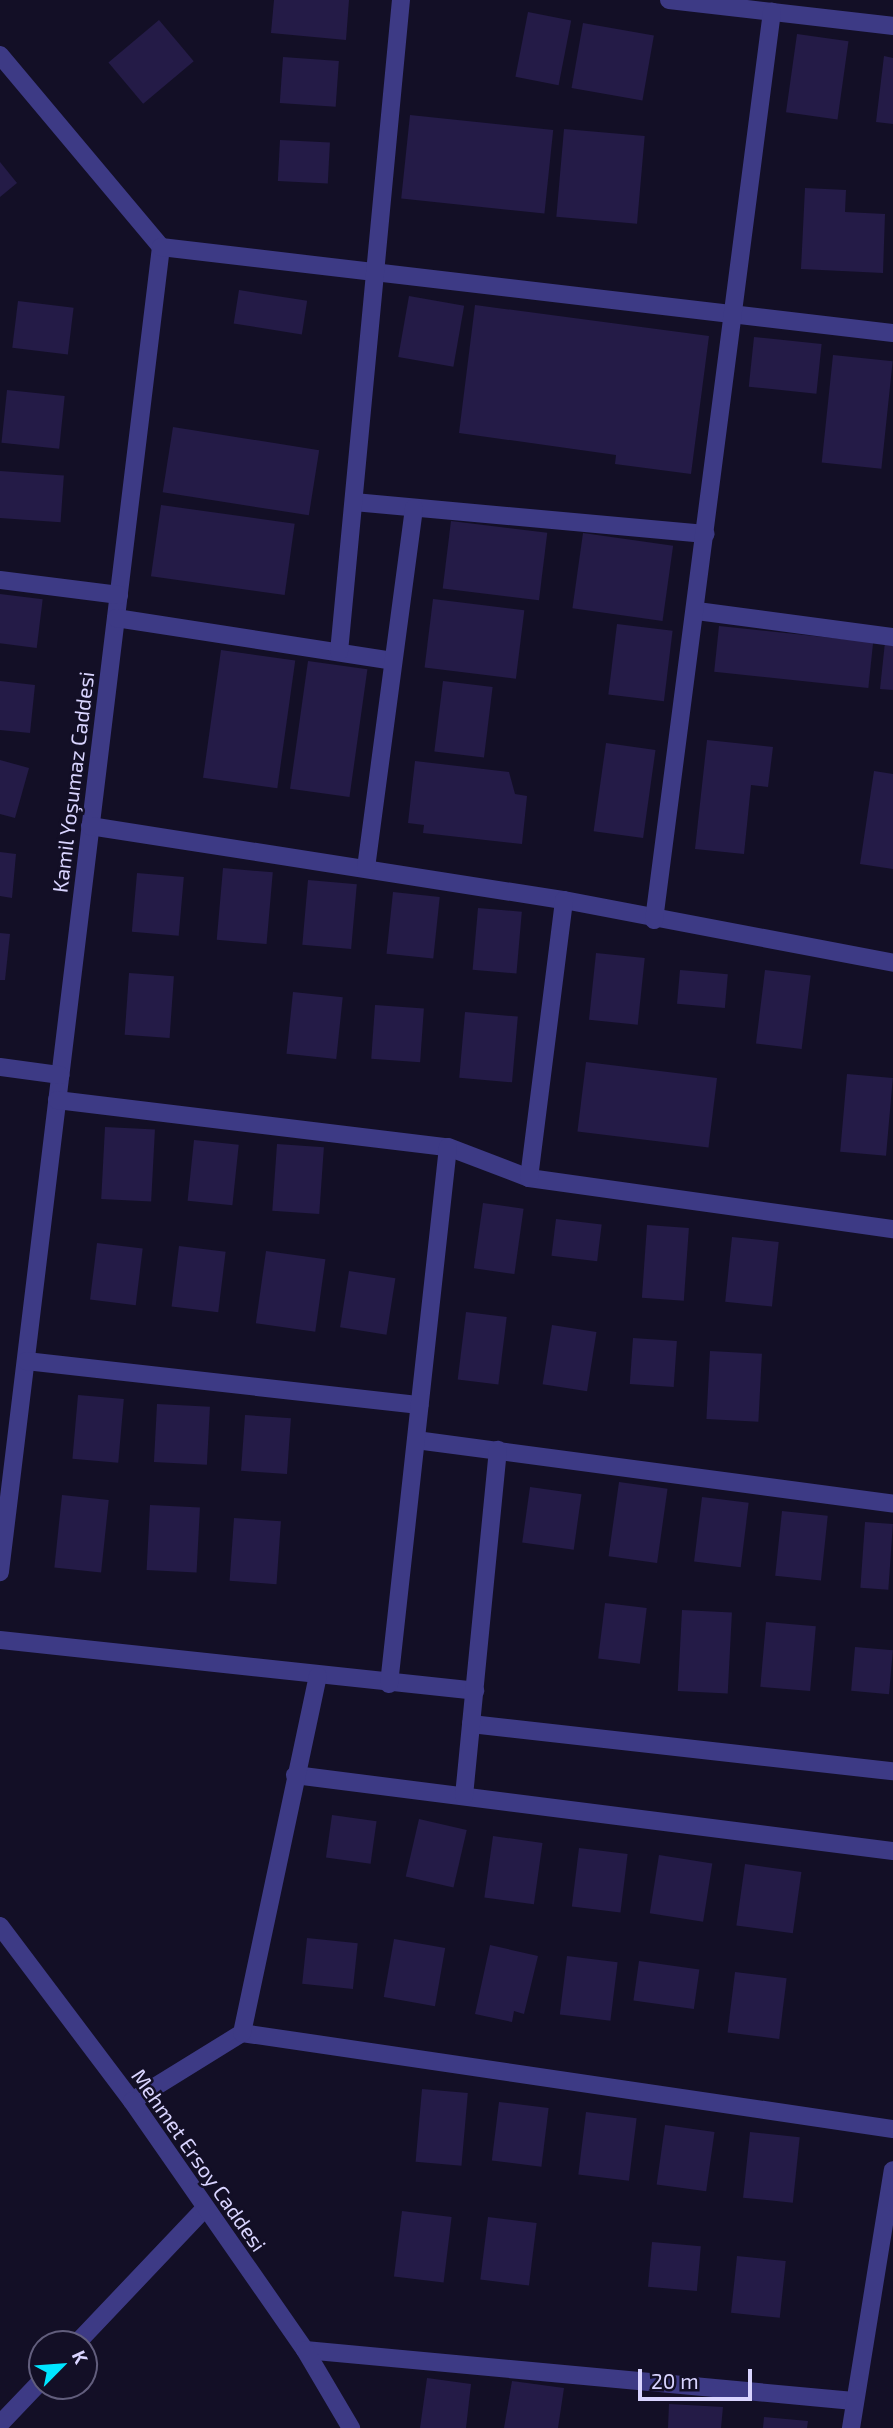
<!DOCTYPE html>
<html>
<head>
<meta charset="utf-8">
<style>
	body { margin:0 }
	#map { position:relative; width:893px; height:2428px; overflow:hidden; background:#130f26; font-family:"Exo 2",sans-serif }
	div>[style] { position:absolute }
	.building>* { inset:0; background:#241b47; transform-origin:0 0 }
	.minor>* { height:18px; margin:-9px; padding:0 9px; transform-origin:9px; border-radius:9px; background:#3d3a85 }
	.tertiary>* { height:18px; margin:-9px; padding:0 9px; transform-origin:9px; border-radius:9px; background:#3d3a85 }
	span { translate:-50% -50%; white-space:nowrap; text-align:center; line-height:1.15; -webkit-text-stroke:5px #130f26; paint-order:stroke }
	.street-label { font-size:21px; color:#d9d4ff }
	.north { position:absolute; left:28px; top:2330px; width:70px; height:70px; box-sizing:border-box; background:#130f26; border:2px solid #625e7d; border-radius:50%; rotate:65deg; font-size:19px; font-weight:700; line-height:28px; text-align:center; color:#d9d4ff }
	.north::after { content:''; display:block; margin:auto; width:24px; height:32px; background:#00e5ff; clip-path:polygon(50% 0,100% 100%,50% 72%,0 100%) }
	.scale { position:absolute; left:638px; top:2369px; width:114px; height:32px; box-sizing:border-box; border:4px solid #d9d4ff; border-top:0; padding-left:9px; font-size:21px; line-height:24px; white-space:nowrap; color:#d9d4ff; -webkit-text-stroke:5px #130f26; paint-order:stroke }
</style>
</head>
<body>
<div id="map">
	<div class="building">
		<div style="clip-path:polygon(274px 0,349px 0,346px 40px,271px 33px)"></div>
		<div style="left:528px;top:12px;width:44px;height:66px;rotate:11deg"></div>
		<div style="left:159px;top:20px;width:54px;height:66px;rotate:50deg"></div>
		<div style="left:583px;top:23px;width:72px;height:66px;rotate:10deg"></div>
		<div style="left:797px;top:34px;width:52px;height:79px;rotate:8deg"></div>
		<div style="clip-path:polygon(884px 56px,893px 58px,893px 124px,876px 122px)"></div>
		<div style="left:283px;top:57px;width:56px;height:46px;rotate:4deg"></div>
		<div style="left:410px;top:115px;width:144px;height:84px;rotate:6deg"></div>
		<div style="left:564px;top:129px;width:81px;height:88px;rotate:5deg"></div>
		<div style="left:280px;top:140px;width:50px;height:41px;rotate:3deg"></div>
		<div style="clip-path:polygon(0 162px,17px 183px,0 197px)"></div>
		<div style="clip-path:polygon(805px 188px,846px 190px,845px 212px,885px 214px,883px 273px,801px 269px)"></div>
		<div style="left:239px;top:290px;width:69px;height:34px;rotate:9deg"></div>
		<div style="left:409px;top:296px;width:56px;height:62px;rotate:10deg"></div>
		<div style="left:18px;top:301px;width:56px;height:47px;rotate:7deg"></div>
		<div style="clip-path:polygon(475px 305px,709px 336px,691px 474px,615px 464px,616px 455px,459px 433px)"></div>
		<div style="left:754px;top:337px;width:68px;height:50px;rotate:6deg"></div>
		<div style="left:833px;top:355px;width:60px;height:108px;rotate:6deg"></div>
		<div style="left:7px;top:390px;width:58px;height:53px;rotate:6deg"></div>
		<div style="left:173px;top:427px;width:148px;height:66px;rotate:9deg"></div>
		<div style="left:0;top:471px;width:64px;height:47px;rotate:4deg"></div>
		<div style="left:161px;top:505px;width:135px;height:72px;rotate:8deg"></div>
		<div style="left:451px;top:521px;width:97px;height:68px;rotate:7deg"></div>
		<div style="left:583px;top:533px;width:91px;height:76px;rotate:8deg"></div>
		<div style="left:0;top:594px;width:43px;height:49px;rotate:7deg"></div>
		<div style="left:433px;top:599px;width:92px;height:69px;rotate:7deg"></div>
		<div style="left:617px;top:624px;width:56px;height:71px;rotate:7deg"></div>
		<div style="left:719px;top:626px;width:155px;height:46px;rotate:6deg"></div>
		<div style="clip-path:polygon(885px 642px,893px 643px,893px 690px,880px 689px)"></div>
		<div style="left:221px;top:650px;width:75px;height:129px;rotate:8deg"></div>
		<div style="left:308px;top:661px;width:60px;height:129px;rotate:8deg"></div>
		<div style="clip-path:polygon(0 681px,35px 685px,30px 733px,0 730px)"></div>
		<div style="left:443px;top:681px;width:50px;height:71px;rotate:7deg"></div>
		<div style="clip-path:polygon(707px 740px,773px 747px,768px 787px,751px 785px,744px 854px,695px 849px)"></div>
		<div style="left:606px;top:743px;width:50px;height:89px;rotate:8deg"></div>
		<div style="clip-path:polygon(0 760px,29px 768px,15px 818px,0 814px)"></div>
		<div style="clip-path:polygon(415px 761px,509px 772px,515px 794px,527px 796px,522px 844px,423px 833px,424px 825px,408px 823px)"></div>
		<div style="clip-path:polygon(874px 771px,893px 774px,893px 869px,860px 864px)"></div>
		<div style="clip-path:polygon(0 852px,16px 854px,12px 898px,0 896px)"></div>
		<div style="left:223px;top:868px;width:50px;height:72px;rotate:5deg"></div>
		<div style="left:137px;top:873px;width:47px;height:59px;rotate:5deg"></div>
		<div style="left:308px;top:880px;width:49px;height:65px;rotate:5deg"></div>
		<div style="left:393px;top:892px;width:47px;height:62px;rotate:6deg"></div>
		<div style="left:478px;top:908px;width:44px;height:62px;rotate:5deg"></div>
		<div style="clip-path:polygon(0 933px,10px 934px,5px 980px,0 980px)"></div>
		<div style="left:596px;top:953px;width:49px;height:67px;rotate:6deg"></div>
		<div style="left:680px;top:970px;width:48px;height:34px;rotate:5deg"></div>
		<div style="left:765px;top:970px;width:46px;height:74px;rotate:7deg"></div>
		<div style="left:129px;top:973px;width:45px;height:62px;rotate:4deg"></div>
		<div style="left:293px;top:992px;width:50px;height:62px;rotate:6deg"></div>
		<div style="left:375px;top:1005px;width:49px;height:54px;rotate:4deg"></div>
		<div style="left:465px;top:1012px;width:53px;height:66px;rotate:5deg"></div>
		<div style="left:586px;top:1062px;width:132px;height:70px;rotate:7deg"></div>
		<div style="left:847px;top:1074px;width:46px;height:78px;rotate:5deg"></div>
		<div style="left:105px;top:1127px;width:50px;height:72px;rotate:3deg"></div>
		<div style="left:194px;top:1140px;width:45px;height:61px;rotate:6deg"></div>
		<div style="left:277px;top:1144px;width:47px;height:67px;rotate:4deg"></div>
		<div style="left:483px;top:1203px;width:41px;height:66px;rotate:8deg"></div>
		<div style="left:556px;top:1219px;width:46px;height:37px;rotate:7deg"></div>
		<div style="left:647px;top:1225px;width:42px;height:73px;rotate:4deg"></div>
		<div style="left:732px;top:1237px;width:47px;height:65px;rotate:6deg"></div>
		<div style="left:97px;top:1243px;width:46px;height:57px;rotate:7deg"></div>
		<div style="left:179px;top:1246px;width:47px;height:61px;rotate:7deg"></div>
		<div style="left:266px;top:1251px;width:60px;height:73px;rotate:8deg"></div>
		<div style="left:349px;top:1271px;width:47px;height:57px;rotate:9deg"></div>
		<div style="left:466px;top:1312px;width:41px;height:68px;rotate:7deg"></div>
		<div style="left:552px;top:1325px;width:45px;height:60px;rotate:9deg"></div>
		<div style="left:633px;top:1338px;width:44px;height:46px;rotate:4deg"></div>
		<div style="left:710px;top:1351px;width:52px;height:68px;rotate:3deg"></div>
		<div style="left:78px;top:1395px;width:46px;height:64px;rotate:5deg"></div>
		<div style="left:157px;top:1404px;width:53px;height:58px;rotate:3deg"></div>
		<div style="left:245px;top:1415px;width:46px;height:56px;rotate:4deg"></div>
		<div style="left:619px;top:1482px;width:49px;height:75px;rotate:8deg"></div>
		<div style="left:530px;top:1487px;width:52px;height:56px;rotate:8deg"></div>
		<div style="left:62px;top:1495px;width:47px;height:73px;rotate:6deg"></div>
		<div style="left:702px;top:1497px;width:47px;height:65px;rotate:7deg"></div>
		<div style="left:150px;top:1505px;width:50px;height:65px;rotate:3deg"></div>
		<div style="left:782px;top:1511px;width:46px;height:65px;rotate:6deg"></div>
		<div style="left:234px;top:1518px;width:47px;height:63px;rotate:4deg"></div>
		<div style="left:865px;top:1522px;width:28px;height:66px;rotate:4deg"></div>
		<div style="left:605px;top:1603px;width:42px;height:56px;rotate:7deg"></div>
		<div style="left:682px;top:1610px;width:50px;height:81px;rotate:3deg"></div>
		<div style="left:766px;top:1622px;width:50px;height:65px;rotate:5deg"></div>
		<div style="left:855px;top:1647px;width:38px;height:44px;rotate:5deg"></div>
		<div style="left:332px;top:1815px;width:45px;height:43px;rotate:8deg"></div>
		<div style="left:419px;top:1819px;width:49px;height:59px;rotate:13deg"></div>
		<div style="left:493px;top:1836px;width:50px;height:62px;rotate:8deg"></div>
		<div style="left:579px;top:1848px;width:49px;height:59px;rotate:7deg"></div>
		<div style="left:659px;top:1855px;width:54px;height:59px;rotate:9deg"></div>
		<div style="left:745px;top:1864px;width:57px;height:62px;rotate:8deg"></div>
		<div style="left:307px;top:1938px;width:51px;height:46px;rotate:6deg"></div>
		<div style="left:394px;top:1939px;width:52px;height:59px;rotate:10deg"></div>
		<div style="clip-path:polygon(490px 1945px,538px 1956px,524px 2014px,514px 2011px,512px 2022px,475px 2014px)"></div>
		<div style="left:567px;top:1956px;width:51px;height:59px;rotate:7deg"></div>
		<div style="left:639px;top:1961px;width:61px;height:40px;rotate:8deg"></div>
		<div style="left:735px;top:1972px;width:52px;height:61px;rotate:7deg"></div>
		<div style="left:422px;top:2089px;width:46px;height:73px;rotate:5deg"></div>
		<div style="left:499px;top:2102px;width:50px;height:59px;rotate:7deg"></div>
		<div style="left:586px;top:2112px;width:51px;height:63px;rotate:7deg"></div>
		<div style="left:665px;top:2125px;width:50px;height:60px;rotate:8deg"></div>
		<div style="left:750px;top:2132px;width:50px;height:66px;rotate:6deg"></div>
		<div style="left:402px;top:2211px;width:50px;height:66px;rotate:7deg"></div>
		<div style="left:488px;top:2217px;width:49px;height:63px;rotate:7deg"></div>
		<div style="left:652px;top:2242px;width:49px;height:45px;rotate:5deg"></div>
		<div style="left:737px;top:2256px;width:49px;height:57px;rotate:6deg"></div>
		<div style="clip-path:polygon(427px 2378px,471px 2384px,466px 2428px,420px 2428px)"></div>
		<div style="clip-path:polygon(512px 2381px,564px 2388px,558px 2428px,504px 2428px)"></div>
		<div style="clip-path:polygon(669px 2404px,723px 2407px,721px 2428px,668px 2428px)"></div>
		<div style="clip-path:polygon(764px 2417px,808px 2421px,807px 2428px,763px 2428px)"></div>
	</div>
	<div class="minor">
		<div style="left:669px;top:0;width:226px;rotate:6.6deg"></div>
		<div style="left:0;top:55px;width:251px;rotate:50deg"></div>
		<div style="left:161px;top:247px;width:1335px;rotate:96.93deg"></div>
		<div style="left:161px;top:247px;width:737px;rotate:6.7deg"></div>
		<div style="left:354px;top:502px;width:353px;rotate:5.2deg"></div>
		<div style="left:0;top:580px;width:120px;rotate:7.2deg"></div>
		<div style="left:697px;top:611px;width:198px;rotate:7.6deg"></div>
		<div style="left:116px;top:618px;width:280px;rotate:8.8deg"></div>
		<div style="left:339px;top:652px;width:655px;rotate:-84.57deg"></div>
		<div style="left:90px;top:826px;width:480px;rotate:8.9deg"></div>
		<div style="left:564px;top:900px;width:335px;rotate:10.8deg"></div>
		<div style="left:366px;top:868px;width:363px;rotate:-82.4deg"></div>
		<div style="left:654px;top:920px;width:916px;rotate:-82.6deg"></div>
		<div style="left:0;top:1067px;width:61px;rotate:7.6deg"></div>
		<div style="left:57px;top:1100px;width:394px;rotate:6.9deg"></div>
		<div style="left:448px;top:1147px;width:87px;rotate:20.9deg"></div>
		<div style="left:529px;top:1178px;width:368px;rotate:8deg"></div>
		<div style="left:529px;top:1178px;width:280px;rotate:-82.8deg"></div>
		<div style="left:26px;top:1361px;width:396px;rotate:6.4deg"></div>
		<div style="left:416px;top:1440px;width:481px;rotate:7.6deg"></div>
		<div style="left:0;top:1640px;width:478px;rotate:6.1deg"></div>
		<div style="left:389px;top:1684px;width:540px;rotate:-83.73deg"></div>
		<div style="left:471px;top:1724px;width:425px;rotate:6.4deg"></div>
		<div style="left:295px;top:1775px;width:603px;rotate:7.24deg"></div>
		<div style="left:464px;top:1796px;width:348px;rotate:-84.4deg"></div>
		<div style="left:242px;top:2033px;width:658px;rotate:8.39deg"></div>
		<div style="left:132px;top:2101px;width:129px;rotate:-31.7deg"></div>
		<div style="left:242px;top:2033px;width:365px;rotate:-78deg"></div>
		<div style="left:76px;top:2344px;width:186px;rotate:-46.5deg"></div>
		<div style="left:305px;top:2350px;width:551px;rotate:5.31deg"></div>
		<div style="left:0;top:2424px;width:61px;rotate:-46.3deg"></div>
		<div style="left:851px;top:2428px;width:261px;rotate:-80.8deg"></div>
	</div>
	<div class="tertiary">
		<div style="left:0;top:1926px;width:219px;rotate:53deg"></div>
		<div style="left:132px;top:2101px;width:303px;rotate:55.2deg"></div>
		<div style="left:305px;top:2350px;width:91px;rotate:59.5deg"></div>
	</div>
	<div class="street-label">
		<span style="left:73px;top:782px;rotate:-83deg">Kamil Yoşumaz Caddesi</span>
		<span style="left:199px;top:2160px;rotate:55deg">Mehmet Ersoy Caddesi</span>
	</div>
	<div class="north">K</div>
	<div class="scale">20 m</div>
</div>
</body>
</html>
